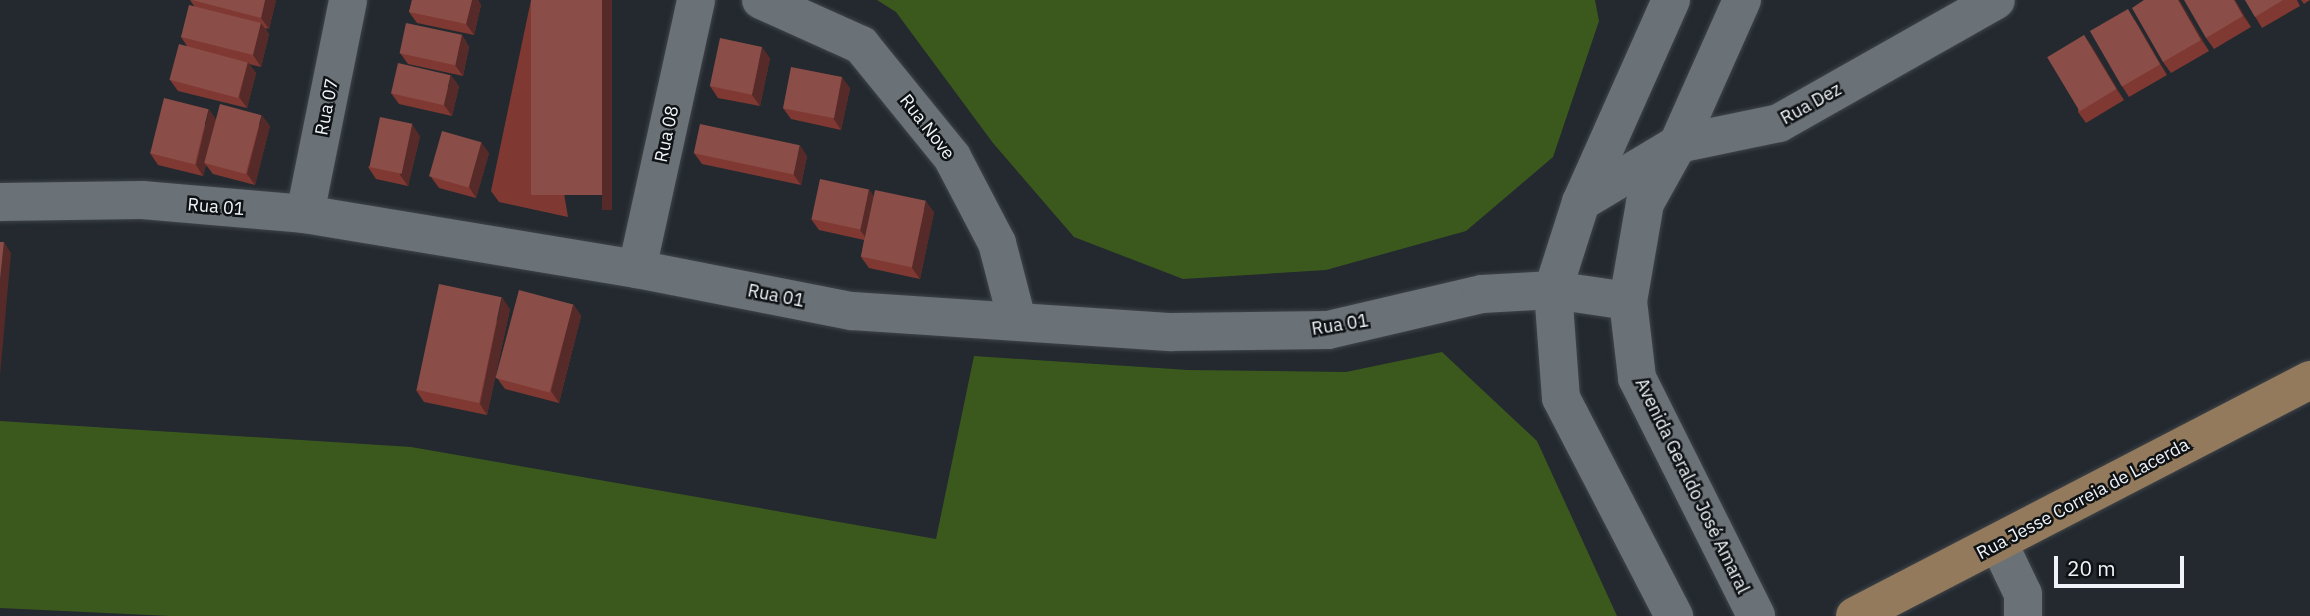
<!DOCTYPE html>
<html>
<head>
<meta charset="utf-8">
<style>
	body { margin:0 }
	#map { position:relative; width:2310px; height:616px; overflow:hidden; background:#23292f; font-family:"IBM Plex Sans",sans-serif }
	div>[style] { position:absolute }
	.green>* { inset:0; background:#3b591d }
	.roads { filter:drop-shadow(0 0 2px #3f4448) drop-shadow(0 0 2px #3f4448) }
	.minor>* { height:38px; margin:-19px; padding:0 19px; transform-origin:19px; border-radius:19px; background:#6a7177 }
	.major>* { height:38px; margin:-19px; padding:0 19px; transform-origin:19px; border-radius:19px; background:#937a5d }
	.wall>* { inset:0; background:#7f3932 }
	.shaded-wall>* { inset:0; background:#552a28; transform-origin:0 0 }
	.building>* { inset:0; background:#8b4d47; transform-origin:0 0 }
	span { translate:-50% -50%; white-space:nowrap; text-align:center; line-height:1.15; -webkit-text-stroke:5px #0f1214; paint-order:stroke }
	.street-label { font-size:18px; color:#f0f4f8 }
	.scale { position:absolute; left:2054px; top:556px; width:130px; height:32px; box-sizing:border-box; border:4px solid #f0f4f8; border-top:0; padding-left:9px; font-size:21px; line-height:24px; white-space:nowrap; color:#f0f4f8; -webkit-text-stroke:5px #0f1214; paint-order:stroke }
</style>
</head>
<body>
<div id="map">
	<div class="green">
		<div style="clip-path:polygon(877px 0,1595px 0,1599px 21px,1553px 157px,1466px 231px,1326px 270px,1183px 279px,1074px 237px,993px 143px,896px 12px)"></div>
		<div style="clip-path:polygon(1442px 352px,1537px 441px,1617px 616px,170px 616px,0 608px,0 421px,411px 447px,936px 539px,974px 356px,1188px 370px,1346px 372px)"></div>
	</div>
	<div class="roads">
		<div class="minor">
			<div style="left:761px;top:0;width:110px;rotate:24.2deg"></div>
			<div style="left:861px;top:45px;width:144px;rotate:50.9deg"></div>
			<div style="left:952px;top:157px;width:97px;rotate:62.4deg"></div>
			<div style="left:997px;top:243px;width:80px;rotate:75.4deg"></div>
			<div style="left:1671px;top:0;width:221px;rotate:114deg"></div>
			<div style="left:1581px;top:202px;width:92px;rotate:107.7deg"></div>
			<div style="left:1553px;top:290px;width:108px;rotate:85.8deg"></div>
			<div style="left:1561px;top:398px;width:246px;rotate:62.6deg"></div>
			<div style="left:1742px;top:0;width:158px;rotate:114deg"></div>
			<div style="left:1678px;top:144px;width:68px;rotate:119.2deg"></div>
			<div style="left:1645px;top:203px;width:99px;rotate:99.8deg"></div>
			<div style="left:1628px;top:301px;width:78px;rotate:83.3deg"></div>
			<div style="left:1637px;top:378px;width:266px;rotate:63.4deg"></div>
			<div style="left:0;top:202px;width:142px;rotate:-0.8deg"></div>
			<div style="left:142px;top:200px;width:164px;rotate:4.9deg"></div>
			<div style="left:305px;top:214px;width:337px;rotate:9.4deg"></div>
			<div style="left:637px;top:269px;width:219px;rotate:11.1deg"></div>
			<div style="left:852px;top:311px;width:321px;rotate:3.8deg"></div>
			<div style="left:1172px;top:332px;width:156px;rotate:-0.7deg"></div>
			<div style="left:1328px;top:330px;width:158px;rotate:-13.2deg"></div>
			<div style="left:1482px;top:294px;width:71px;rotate:-3.2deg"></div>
			<div style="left:1553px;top:290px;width:76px;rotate:8.3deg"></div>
			<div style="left:1581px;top:202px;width:113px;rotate:-30.9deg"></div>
			<div style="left:1678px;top:144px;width:103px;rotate:-11.7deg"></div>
			<div style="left:1779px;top:123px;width:249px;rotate:-29.5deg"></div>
			<div style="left:305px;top:214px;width:218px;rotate:-78.6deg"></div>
			<div style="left:637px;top:269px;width:275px;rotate:-77.6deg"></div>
			<div style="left:1999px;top:544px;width:55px;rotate:64.4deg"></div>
			<div style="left:2023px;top:594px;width:22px;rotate:90deg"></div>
		</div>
		<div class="major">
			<div style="left:1855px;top:616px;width:513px;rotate:-27.41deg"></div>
		</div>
	</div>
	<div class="wall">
		<div style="clip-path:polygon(190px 0,276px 0,269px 29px,265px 28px,269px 34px,261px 67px,249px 64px,256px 73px,247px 108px,178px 91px,170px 80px,187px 46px,181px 37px,194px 6px)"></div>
		<div style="clip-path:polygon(412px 0,478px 0,481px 5px,474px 35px,417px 23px,409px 12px)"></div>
		<div style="clip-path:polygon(531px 0,568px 217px,499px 202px,491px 191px)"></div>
		<div style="clip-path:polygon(2144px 0,2179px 0,2209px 51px,2171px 73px,2163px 62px)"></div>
		<div style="clip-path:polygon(2235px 0,2251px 27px,2214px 49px,2206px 38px)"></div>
		<div style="clip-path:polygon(2245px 0,2297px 0,2300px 6px,2262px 28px)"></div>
		<div style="clip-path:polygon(2301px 0,2310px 0,2304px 4px)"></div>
		<div style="clip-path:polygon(2135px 20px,2167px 75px,2129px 97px,2122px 86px)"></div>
		<div style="clip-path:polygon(462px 35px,469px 47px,463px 76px,408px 64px,400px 53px)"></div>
		<div style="clip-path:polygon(2084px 35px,2124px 100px,2086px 123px,2078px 112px)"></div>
		<div style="clip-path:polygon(770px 58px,760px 106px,718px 98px,710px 86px)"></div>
		<div style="clip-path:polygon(459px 86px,452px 116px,399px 104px,391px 93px)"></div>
		<div style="clip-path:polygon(850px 88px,841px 130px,791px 119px,783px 108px)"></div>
		<div style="clip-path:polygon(216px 119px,270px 126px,255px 185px,213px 174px,206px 165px,203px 176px,158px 165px,150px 153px)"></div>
		<div style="clip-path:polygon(420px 136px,408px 186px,376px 179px,368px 167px)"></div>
		<div style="clip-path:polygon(489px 153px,476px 198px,439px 188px,431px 177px)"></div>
		<div style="clip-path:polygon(694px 153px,807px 156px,801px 185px,702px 164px)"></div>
		<div style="clip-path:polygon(874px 196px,934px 212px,920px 279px,869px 268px,861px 257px,864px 240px,819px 230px,811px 219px)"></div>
		<div style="clip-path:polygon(573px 304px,581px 316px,559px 403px,505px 389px,497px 378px)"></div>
		<div style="clip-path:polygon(510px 309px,487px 415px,424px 402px,416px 390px)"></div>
	</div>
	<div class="shaded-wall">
		<div style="clip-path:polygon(265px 0,276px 0,269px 29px,261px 18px)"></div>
		<div style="clip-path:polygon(472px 0,478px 0,481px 5px,474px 35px,466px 24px)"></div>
		<div style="left:602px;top:0;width:10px;height:210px"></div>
		<div style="clip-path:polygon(2178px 0,2179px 0,2209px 51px,2201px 40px)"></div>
		<div style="clip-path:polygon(2234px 0,2235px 0,2251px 27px,2243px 16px)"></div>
		<div style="clip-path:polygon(2128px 9px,2135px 20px,2167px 75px,2160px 64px)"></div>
		<div style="clip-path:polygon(261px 23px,269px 34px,261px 67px,253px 55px)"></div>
		<div style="clip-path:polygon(462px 35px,469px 47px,463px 76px,455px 65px)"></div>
		<div style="clip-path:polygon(2084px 35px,2092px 46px,2124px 100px,2116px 89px)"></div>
		<div style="clip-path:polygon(762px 47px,770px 58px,760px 106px,752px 95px)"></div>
		<div style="clip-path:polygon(248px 62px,256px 73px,247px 108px,239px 97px)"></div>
		<div style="clip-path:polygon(451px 75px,459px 86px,452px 116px,444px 105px)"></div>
		<div style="clip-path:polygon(842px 77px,850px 88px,841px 130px,833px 118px)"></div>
		<div style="clip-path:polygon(209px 109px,217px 121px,205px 163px,206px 165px,203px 176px,196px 165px)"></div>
		<div style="clip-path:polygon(262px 115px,270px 126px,255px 185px,247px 174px)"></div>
		<div style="clip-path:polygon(412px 124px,420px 136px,408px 186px,400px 175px)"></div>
		<div style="clip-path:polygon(481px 142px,489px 153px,476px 198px,469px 187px)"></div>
		<div style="clip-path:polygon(800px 145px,807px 156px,801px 185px,793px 174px)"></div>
		<div style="clip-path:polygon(869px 189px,877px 201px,868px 241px,860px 230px)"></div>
		<div style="clip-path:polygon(926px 201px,934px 212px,920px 279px,912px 268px)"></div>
		<div style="clip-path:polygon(4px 242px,11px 253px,0 376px,0 280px)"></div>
		<div style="clip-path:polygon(502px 297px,510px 309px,487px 415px,480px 404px)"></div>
		<div style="clip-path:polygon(573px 304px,581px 316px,559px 403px,551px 391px)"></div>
	</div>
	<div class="building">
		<div style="clip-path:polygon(192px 0,265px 0,261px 18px)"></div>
		<div style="clip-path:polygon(412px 0,472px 0,466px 24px,409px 12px)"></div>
		<div style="left:531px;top:0;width:71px;height:195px"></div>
		<div style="clip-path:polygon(2144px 0,2178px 0,2201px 40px,2163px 62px,2132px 8px)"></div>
		<div style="clip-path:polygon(2184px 0,2234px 0,2243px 16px,2206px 38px)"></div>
		<div style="clip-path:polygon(2245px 0,2283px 0,2255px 17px)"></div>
		<div style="left:189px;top:5px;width:74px;height:33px;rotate:14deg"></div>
		<div style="left:2128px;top:9px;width:64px;height:44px;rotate:60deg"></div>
		<div style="left:406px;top:23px;width:57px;height:31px;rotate:12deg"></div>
		<div style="left:2084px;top:35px;width:63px;height:43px;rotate:59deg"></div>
		<div style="left:720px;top:38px;width:43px;height:49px;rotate:12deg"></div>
		<div style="left:179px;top:44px;width:71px;height:37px;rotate:15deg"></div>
		<div style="left:398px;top:63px;width:54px;height:31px;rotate:13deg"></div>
		<div style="left:791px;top:67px;width:52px;height:42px;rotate:11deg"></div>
		<div style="left:164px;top:98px;width:46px;height:57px;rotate:14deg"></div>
		<div style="left:220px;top:104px;width:43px;height:61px;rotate:15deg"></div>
		<div style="left:380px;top:117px;width:33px;height:51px;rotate:12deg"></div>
		<div style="left:700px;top:124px;width:102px;height:30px;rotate:12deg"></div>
		<div style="left:442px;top:131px;width:41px;height:47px;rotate:16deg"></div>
		<div style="left:820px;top:179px;width:50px;height:41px;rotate:12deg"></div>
		<div style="left:875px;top:190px;width:52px;height:68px;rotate:12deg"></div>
		<div style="clip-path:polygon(0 242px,4px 242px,0 280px)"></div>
		<div style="left:439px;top:284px;width:64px;height:108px;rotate:12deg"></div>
		<div style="left:519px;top:290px;width:56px;height:91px;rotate:15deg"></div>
	</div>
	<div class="street-label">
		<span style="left:1811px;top:104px;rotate:-29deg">Rua Dez</span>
		<span style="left:327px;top:107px;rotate:-79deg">Rua 07</span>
		<span style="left:927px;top:127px;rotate:52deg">Rua Nove</span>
		<span style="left:667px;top:134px;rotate:-78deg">Rua 08</span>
		<span style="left:216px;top:207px;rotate:5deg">Rua 01</span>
		<span style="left:776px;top:296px;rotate:11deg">Rua 01</span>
		<span style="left:1340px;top:325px;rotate:-9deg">Rua 01</span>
		<span style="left:1692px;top:486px;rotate:64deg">Avenida Geraldo José Amaral</span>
		<span style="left:2083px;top:499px;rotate:-28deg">Rua Jesse Correia de Lacerda</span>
	</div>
	<div class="scale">20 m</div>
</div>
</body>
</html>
